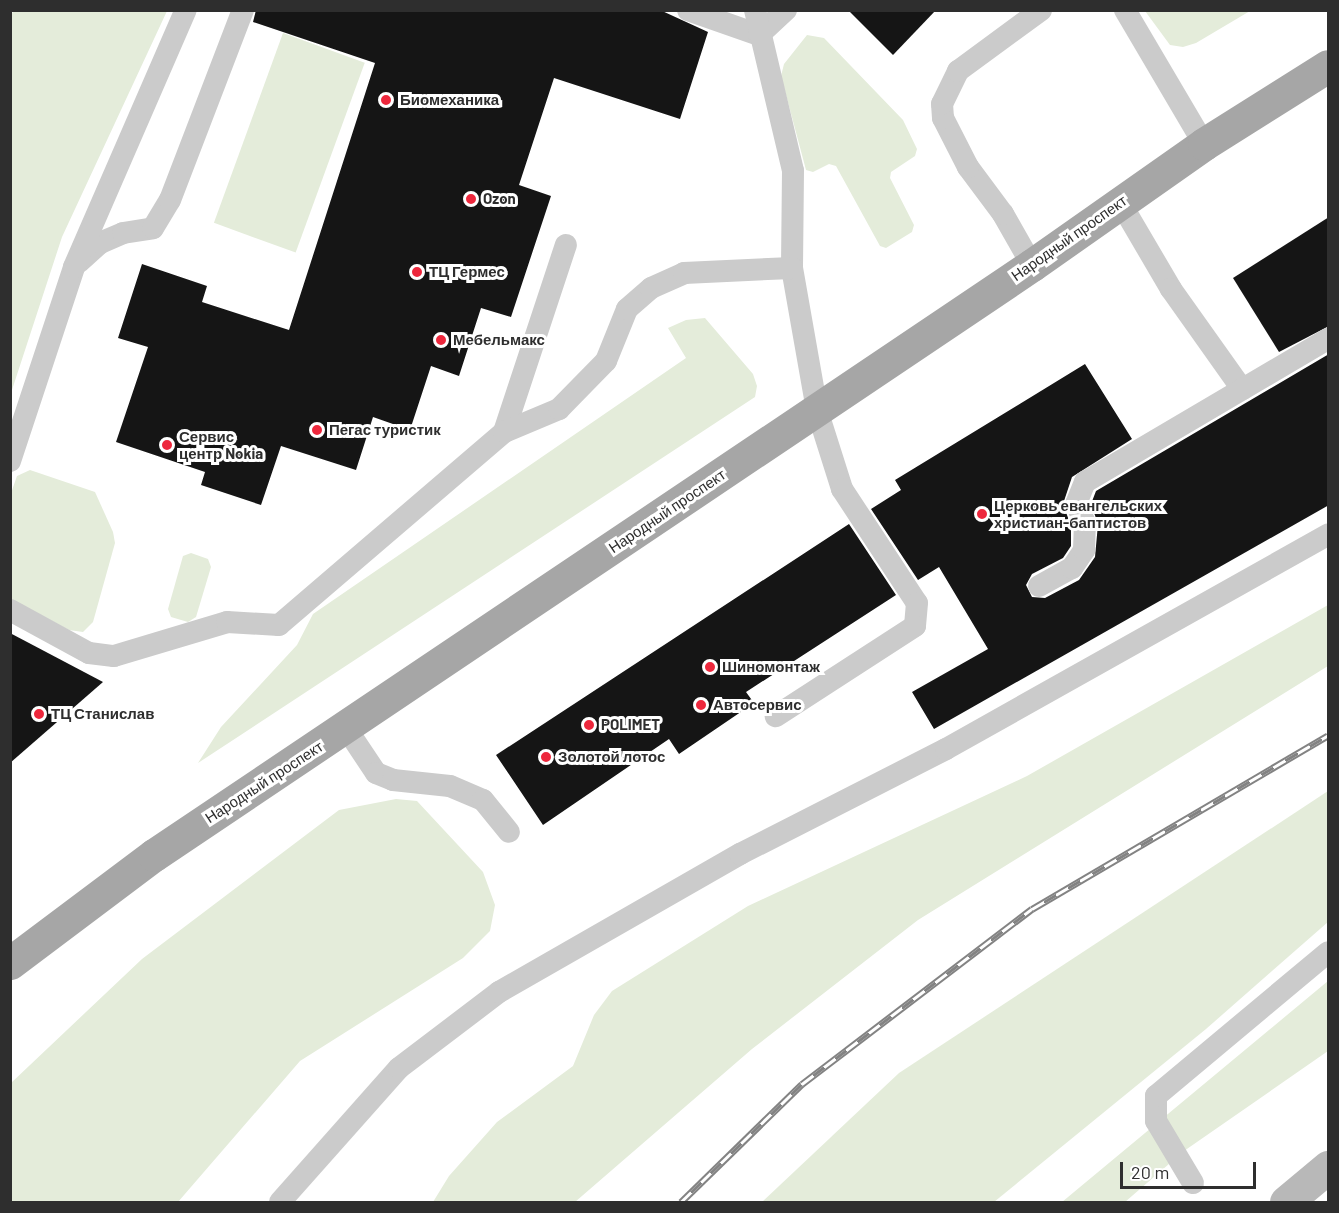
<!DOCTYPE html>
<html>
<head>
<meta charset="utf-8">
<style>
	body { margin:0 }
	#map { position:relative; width:1339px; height:1213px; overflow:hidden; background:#fff; font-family:Barlow,sans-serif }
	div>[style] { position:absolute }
	.green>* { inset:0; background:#e4ecda; transform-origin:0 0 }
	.building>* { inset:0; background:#151515 }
	.service>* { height:22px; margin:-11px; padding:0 11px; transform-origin:11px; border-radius:11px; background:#cbcbcb }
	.secondary>* { height:33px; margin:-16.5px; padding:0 16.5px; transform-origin:16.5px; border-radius:16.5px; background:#b8b8b8 }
	.primary>* { height:33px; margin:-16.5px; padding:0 16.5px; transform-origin:16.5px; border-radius:16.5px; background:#a6a6a6 }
	.rail>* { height:7px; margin-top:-3.5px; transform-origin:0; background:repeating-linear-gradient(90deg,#fff 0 14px,#838383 0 28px); box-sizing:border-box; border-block:2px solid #838383 }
	.dots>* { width:16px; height:16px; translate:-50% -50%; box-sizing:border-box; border:3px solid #fff; border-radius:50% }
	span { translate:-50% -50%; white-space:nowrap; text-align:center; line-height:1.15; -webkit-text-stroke:6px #fff; paint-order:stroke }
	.poi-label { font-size:15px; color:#2e2e2e; font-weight:700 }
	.left { translate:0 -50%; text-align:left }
	.street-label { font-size:15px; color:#2e2e2e }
	.frame { position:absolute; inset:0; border:12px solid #2e2e2e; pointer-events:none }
	.scale { position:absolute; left:1120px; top:1162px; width:136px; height:27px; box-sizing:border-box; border:3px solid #2e2e2e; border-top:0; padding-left:8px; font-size:18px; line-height:21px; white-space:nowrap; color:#2e2e2e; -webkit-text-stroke:4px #fff; paint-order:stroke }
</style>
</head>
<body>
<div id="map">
	<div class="green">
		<div style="clip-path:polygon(14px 10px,167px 11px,62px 237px,11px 393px,10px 17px)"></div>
		<div style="clip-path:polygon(1145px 11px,1250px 11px,1196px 43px,1183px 47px,1170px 45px)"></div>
		<div style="left:283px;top:33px;width:87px;height:202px;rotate:20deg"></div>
		<div style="clip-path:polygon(807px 35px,824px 38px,903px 120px,917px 149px,915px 156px,891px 172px,890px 178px,914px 225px,912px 232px,886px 248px,880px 246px,836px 166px,829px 164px,813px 172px,806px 170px,781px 76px,784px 64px)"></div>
		<div style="clip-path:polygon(705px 318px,753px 374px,757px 386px,755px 397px,198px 763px,221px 727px,297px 645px,313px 614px,686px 358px,668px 328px,686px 320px)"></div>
		<div style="clip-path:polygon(30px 470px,95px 492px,113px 532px,115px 543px,93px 622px,83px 632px,69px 630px,11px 599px,10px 496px,17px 476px)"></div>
		<div style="clip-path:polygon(191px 553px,208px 559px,211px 567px,196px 617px,188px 622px,171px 617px,168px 609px,183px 556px)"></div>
		<div style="clip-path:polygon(1328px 605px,1328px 666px,918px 920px,752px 1049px,575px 1202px,433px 1202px,449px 1176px,497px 1122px,573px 1066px,594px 1015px,612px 991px,748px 906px,1027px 776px)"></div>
		<div style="clip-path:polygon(1328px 791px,1328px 922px,1206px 1029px,994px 1202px,762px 1202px,899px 1073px)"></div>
		<div style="clip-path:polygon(396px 799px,417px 801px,483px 872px,495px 905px,490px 931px,463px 958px,300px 1061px,178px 1202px,11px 1202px,11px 1083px,142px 959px,339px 810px)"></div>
		<div style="clip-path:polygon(1328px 981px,1328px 1051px,1184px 1151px,1125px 1202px,1062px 1202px)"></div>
	</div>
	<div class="building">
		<div style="clip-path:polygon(256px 10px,660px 10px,708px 32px,680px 119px,554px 78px,519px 185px,551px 196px,511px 317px,481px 308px,459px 376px,431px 366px,410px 430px,373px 417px,356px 470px,281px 446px,261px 505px,201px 485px,205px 472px,116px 442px,148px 347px,118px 338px,142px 264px,207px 286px,202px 302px,289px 330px,375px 63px,253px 22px)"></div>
		<div style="clip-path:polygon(848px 10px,936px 10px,893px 55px)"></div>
		<div style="clip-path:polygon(1329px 217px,1329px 326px,1279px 352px,1233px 278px)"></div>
		<div style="clip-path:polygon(1329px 354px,1329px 505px,934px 729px,912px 692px,988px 649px,939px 567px,918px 580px,871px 509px,901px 490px,895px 480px,1085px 364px,1132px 439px,1072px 477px,1063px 504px,1071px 526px,1071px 546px,1063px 558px,1032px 574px,1026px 585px,1032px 597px,1045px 598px,1079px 580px,1095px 557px,1098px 524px,1091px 504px,1096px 491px)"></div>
		<div style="clip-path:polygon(849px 524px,896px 595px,746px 692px,754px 703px,679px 754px,669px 739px,543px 825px,496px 755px)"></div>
		<div style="clip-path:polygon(10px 633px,103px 682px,10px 763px)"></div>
	</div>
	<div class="service">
		<div style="left:688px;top:10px;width:75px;rotate:19.4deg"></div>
		<div style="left:759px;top:35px;width:37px;rotate:-43deg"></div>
		<div style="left:755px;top:10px;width:165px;rotate:76.7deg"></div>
		<div style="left:793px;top:171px;width:97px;rotate:90.6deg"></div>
		<div style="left:792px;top:268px;width:144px;rotate:80deg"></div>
		<div style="left:817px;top:410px;width:83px;rotate:72.4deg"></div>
		<div style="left:842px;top:489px;width:136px;rotate:56.7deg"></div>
		<div style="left:917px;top:603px;width:23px;rotate:95deg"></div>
		<div style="left:915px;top:626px;width:166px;rotate:147.1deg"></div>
		<div style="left:1125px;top:10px;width:156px;rotate:59.5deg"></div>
		<div style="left:1120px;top:202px;width:101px;rotate:59.6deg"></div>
		<div style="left:1171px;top:289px;width:123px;rotate:54.6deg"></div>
		<div style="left:79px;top:262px;width:28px;rotate:-42deg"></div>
		<div style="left:100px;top:243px;width:25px;rotate:-23deg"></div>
		<div style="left:123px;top:233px;width:30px;rotate:-9deg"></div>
		<div style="left:153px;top:228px;width:33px;rotate:-59deg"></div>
		<div style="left:170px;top:200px;width:204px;rotate:-69deg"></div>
		<div style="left:1032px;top:265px;width:59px;rotate:-119.6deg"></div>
		<div style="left:1003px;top:214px;width:59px;rotate:-126.7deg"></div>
		<div style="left:968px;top:167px;width:55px;rotate:-117deg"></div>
		<div style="left:943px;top:118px;width:14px;rotate:-94deg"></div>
		<div style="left:942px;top:104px;width:37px;rotate:-64deg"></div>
		<div style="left:958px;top:71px;width:103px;rotate:-36.3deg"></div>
		<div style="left:504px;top:432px;width:197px;rotate:-71.7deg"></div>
		<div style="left:10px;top:461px;width:204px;rotate:-71.7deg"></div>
		<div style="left:74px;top:267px;width:280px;rotate:-66.5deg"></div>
		<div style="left:1039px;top:586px;width:38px;rotate:-29deg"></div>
		<div style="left:1072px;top:568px;width:22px;rotate:-56deg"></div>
		<div style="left:1084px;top:550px;width:27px;rotate:-88deg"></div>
		<div style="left:1085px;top:523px;width:21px;rotate:-115deg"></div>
		<div style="left:1076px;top:504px;width:24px;rotate:-68deg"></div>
		<div style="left:1085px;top:482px;width:282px;rotate:-30.5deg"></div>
		<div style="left:10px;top:610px;width:90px;rotate:28.6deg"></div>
		<div style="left:89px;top:653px;width:25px;rotate:7deg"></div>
		<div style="left:114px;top:656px;width:118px;rotate:-16.7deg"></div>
		<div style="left:227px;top:622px;width:52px;rotate:3.3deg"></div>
		<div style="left:279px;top:625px;width:296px;rotate:-40.6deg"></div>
		<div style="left:504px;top:432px;width:60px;rotate:-22.7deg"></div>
		<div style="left:559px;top:409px;width:67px;rotate:-45.6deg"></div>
		<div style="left:606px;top:361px;width:56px;rotate:-68deg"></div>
		<div style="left:627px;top:309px;width:32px;rotate:-41deg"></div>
		<div style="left:651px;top:288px;width:36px;rotate:-24deg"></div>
		<div style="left:684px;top:273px;width:108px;rotate:-2.7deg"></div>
		<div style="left:346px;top:728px;width:54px;rotate:56.3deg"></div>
		<div style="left:376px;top:773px;width:18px;rotate:22deg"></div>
		<div style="left:393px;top:780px;width:57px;rotate:6deg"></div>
		<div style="left:450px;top:786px;width:36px;rotate:23deg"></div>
		<div style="left:483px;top:800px;width:41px;rotate:50.9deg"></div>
		<div style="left:1193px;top:1183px;width:72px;rotate:-120.8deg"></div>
		<div style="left:1156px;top:1121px;width:25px;rotate:-90deg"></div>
		<div style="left:1156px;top:1096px;width:224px;rotate:-39.9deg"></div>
		<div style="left:280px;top:1202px;width:179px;rotate:-48.4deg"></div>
		<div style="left:399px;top:1068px;width:126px;rotate:-37.2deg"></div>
		<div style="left:499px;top:992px;width:278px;rotate:-29.8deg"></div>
		<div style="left:740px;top:854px;width:231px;rotate:-27deg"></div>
		<div style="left:946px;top:749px;width:438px;rotate:-29.3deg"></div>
	</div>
	<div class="secondary">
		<div style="left:1286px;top:1202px;width:55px;rotate:-39.8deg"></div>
	</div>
	<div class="primary">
		<div style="left:10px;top:963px;width:180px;rotate:-36.9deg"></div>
		<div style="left:154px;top:855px;width:1058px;rotate:-33.9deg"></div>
		<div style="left:1032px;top:265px;width:210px;rotate:-35.1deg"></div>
		<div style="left:1204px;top:144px;width:146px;rotate:-32.2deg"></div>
	</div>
	<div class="rail">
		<div style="left:681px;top:1202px;width:169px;rotate:-44.3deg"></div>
		<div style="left:802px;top:1084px;width:289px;rotate:-37.3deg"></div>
		<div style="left:1032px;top:909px;width:343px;rotate:-30.4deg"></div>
	</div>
	<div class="dots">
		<div style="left:386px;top:100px;background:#ed273c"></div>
		<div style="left:471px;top:199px;background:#ed273c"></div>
		<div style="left:417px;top:272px;background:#ed273c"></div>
		<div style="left:441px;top:340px;background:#ed273c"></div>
		<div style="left:317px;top:430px;background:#ed273c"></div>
		<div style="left:167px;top:445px;background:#ed273c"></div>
		<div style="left:982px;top:514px;background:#ed273c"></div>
		<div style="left:710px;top:667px;background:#ed273c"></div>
		<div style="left:701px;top:705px;background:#ed273c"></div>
		<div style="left:39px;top:714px;background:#ed273c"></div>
		<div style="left:589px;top:725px;background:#ed273c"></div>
		<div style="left:546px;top:757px;background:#ed273c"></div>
	</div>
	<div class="poi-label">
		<span class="left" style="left:400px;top:100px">Биомеханика</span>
		<span class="left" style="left:483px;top:199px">Ozon</span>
		<span class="left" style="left:429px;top:272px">ТЦ Гермес</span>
		<span class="left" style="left:453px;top:340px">Мебельмакс</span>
		<span class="left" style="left:329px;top:430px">Пегас туристик</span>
		<span class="left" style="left:179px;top:445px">Сервис<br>центр Nokia</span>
		<span class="left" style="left:994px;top:514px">Церковь евангельских<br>христиан-баптистов</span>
		<span class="left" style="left:722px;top:667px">Шиномонтаж</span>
		<span class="left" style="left:713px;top:705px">Автосервис</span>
		<span class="left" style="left:51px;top:714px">ТЦ Станислав</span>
		<span class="left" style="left:601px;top:725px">POLIMET</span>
		<span class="left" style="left:558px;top:757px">Золотой лотос</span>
	</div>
	<div class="street-label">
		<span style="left:1069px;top:238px;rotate:-35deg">Народный проспект</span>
		<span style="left:667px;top:511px;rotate:-34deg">Народный проспект</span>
		<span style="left:264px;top:782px;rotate:-33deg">Народный проспект</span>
	</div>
	<div class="frame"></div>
	<div class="scale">20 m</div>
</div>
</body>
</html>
